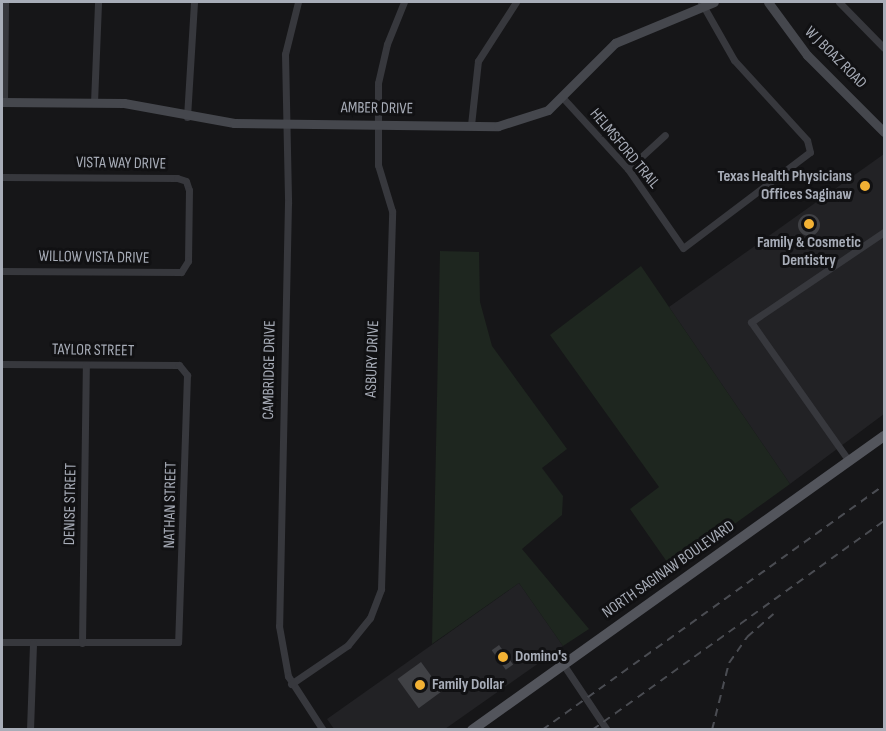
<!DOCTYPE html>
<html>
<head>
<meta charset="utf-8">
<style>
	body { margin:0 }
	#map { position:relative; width:886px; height:731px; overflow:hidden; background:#161618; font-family:"Sofia Sans Condensed",sans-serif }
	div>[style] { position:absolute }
	.built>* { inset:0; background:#222225 }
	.green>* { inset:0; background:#1e261f }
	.building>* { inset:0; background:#404145; transform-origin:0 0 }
	.round { border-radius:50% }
	.street>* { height:7px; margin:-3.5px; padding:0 3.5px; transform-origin:3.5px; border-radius:3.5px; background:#37383d }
	.secondary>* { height:9px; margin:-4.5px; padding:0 4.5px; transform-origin:4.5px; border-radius:4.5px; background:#45474d }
	.primary>* { height:10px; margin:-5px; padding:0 5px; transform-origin:5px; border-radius:5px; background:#53555c }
	.rail>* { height:2px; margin-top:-1px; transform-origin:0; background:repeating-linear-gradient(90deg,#4a4c52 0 8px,transparent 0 14px) }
	.dots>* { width:16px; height:16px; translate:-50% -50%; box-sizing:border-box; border:3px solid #111113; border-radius:50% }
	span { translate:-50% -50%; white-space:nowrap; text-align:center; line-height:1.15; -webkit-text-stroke:6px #111113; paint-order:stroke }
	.street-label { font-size:16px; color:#a8adb8 }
	.poi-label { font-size:16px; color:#a8adb8; font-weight:700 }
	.right { translate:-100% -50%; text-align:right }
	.left { translate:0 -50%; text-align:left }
	.frame { position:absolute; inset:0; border:3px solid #a8adb8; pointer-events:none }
</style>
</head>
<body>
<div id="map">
	<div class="built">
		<div style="clip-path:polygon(884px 154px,884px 414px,790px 484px,669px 307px)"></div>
		<div style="clip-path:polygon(519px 583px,563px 646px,445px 729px,334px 729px,327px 719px)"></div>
	</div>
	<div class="green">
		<div style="clip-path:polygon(440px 251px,479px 252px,480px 302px,492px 346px,567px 449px,542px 468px,563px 496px,562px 515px,522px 549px,589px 629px,563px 646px,519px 583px,432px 644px)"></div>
		<div style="clip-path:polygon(641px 266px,790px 484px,672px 569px,630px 509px,659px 487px,550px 335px)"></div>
	</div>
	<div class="building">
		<div class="round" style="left:798px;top:214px;width:22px;height:22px"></div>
		<div style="left:499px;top:645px;width:24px;height:9px;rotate:54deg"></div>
		<div style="left:421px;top:662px;width:36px;height:29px;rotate:54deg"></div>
	</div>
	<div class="street">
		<div style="left:298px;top:2px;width:54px;rotate:104deg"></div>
		<div style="left:285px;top:54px;width:149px;rotate:88.8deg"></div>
		<div style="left:288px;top:203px;width:423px;rotate:91.2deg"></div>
		<div style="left:279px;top:626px;width:51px;rotate:79.8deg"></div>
		<div style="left:288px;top:676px;width:64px;rotate:57.1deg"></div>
		<div style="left:839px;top:2px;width:64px;rotate:45.6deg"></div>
		<div style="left:563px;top:98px;width:96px;rotate:47.5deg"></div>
		<div style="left:628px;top:169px;width:96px;rotate:55.2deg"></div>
		<div style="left:683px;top:248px;width:159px;rotate:-37.1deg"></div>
		<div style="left:810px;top:152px;width:12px;rotate:-104deg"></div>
		<div style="left:807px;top:140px;width:108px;rotate:-132.4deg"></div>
		<div style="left:734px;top:60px;width:67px;rotate:-119.6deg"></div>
		<div style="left:4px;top:102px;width:100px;rotate:-89.4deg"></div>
		<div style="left:94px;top:103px;width:101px;rotate:-87.7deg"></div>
		<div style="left:187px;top:117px;width:115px;rotate:-86.5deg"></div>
		<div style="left:471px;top:125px;width:64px;rotate:-83.8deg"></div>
		<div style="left:478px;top:61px;width:70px;rotate:-57.2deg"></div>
		<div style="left:628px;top:169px;width:50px;rotate:-42.6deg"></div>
		<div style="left:2px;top:177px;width:175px;rotate:0.3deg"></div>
		<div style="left:177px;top:178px;width:9px;rotate:18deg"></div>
		<div style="left:186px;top:181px;width:9px;rotate:72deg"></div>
		<div style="left:189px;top:190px;width:71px;rotate:90.8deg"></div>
		<div style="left:188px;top:261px;width:13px;rotate:122deg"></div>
		<div style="left:181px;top:272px;width:179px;rotate:-179.7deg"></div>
		<div style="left:2px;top:364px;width:177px;rotate:0.3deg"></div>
		<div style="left:179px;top:365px;width:13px;rotate:51deg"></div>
		<div style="left:187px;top:375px;width:267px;rotate:91.9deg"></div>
		<div style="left:178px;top:642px;width:176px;rotate:180deg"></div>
		<div style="left:849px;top:461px;width:170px;rotate:-125.2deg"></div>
		<div style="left:751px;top:322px;width:161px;rotate:-34.1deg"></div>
		<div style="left:82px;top:643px;width:278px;rotate:-89.2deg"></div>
		<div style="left:563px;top:664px;width:79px;rotate:56.3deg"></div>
		<div style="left:291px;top:684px;width:69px;rotate:-34.4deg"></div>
		<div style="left:348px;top:645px;width:35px;rotate:-51deg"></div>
		<div style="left:370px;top:618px;width:31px;rotate:-69deg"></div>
		<div style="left:381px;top:589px;width:378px;rotate:-88.3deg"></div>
		<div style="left:392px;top:211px;width:48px;rotate:-106.9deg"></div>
		<div style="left:378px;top:165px;width:82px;rotate:-90deg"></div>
		<div style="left:378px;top:83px;width:40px;rotate:-77deg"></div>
		<div style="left:387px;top:44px;width:45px;rotate:-68deg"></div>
		<div style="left:30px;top:730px;width:87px;rotate:-88deg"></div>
	</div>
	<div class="secondary">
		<div style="left:768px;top:2px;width:66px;rotate:53.7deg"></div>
		<div style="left:807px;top:55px;width:109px;rotate:45deg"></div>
		<div style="left:2px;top:102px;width:122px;rotate:0.5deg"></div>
		<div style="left:124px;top:103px;width:112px;rotate:10.3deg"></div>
		<div style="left:234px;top:123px;width:264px;rotate:0.7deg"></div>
		<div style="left:498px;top:126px;width:52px;rotate:-17.7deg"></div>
		<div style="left:548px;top:110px;width:95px;rotate:-45deg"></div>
		<div style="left:615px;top:43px;width:107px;rotate:-22.5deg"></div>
	</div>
	<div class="primary">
		<div style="left:472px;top:730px;width:506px;rotate:-35.51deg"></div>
	</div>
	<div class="rail">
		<div style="left:542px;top:730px;width:421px;rotate:-35.6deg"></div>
		<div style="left:592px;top:730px;width:359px;rotate:-35.6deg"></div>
		<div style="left:712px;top:730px;width:69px;rotate:-75.8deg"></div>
		<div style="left:729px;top:663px;width:32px;rotate:-55deg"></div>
		<div style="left:747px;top:637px;width:35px;rotate:-41deg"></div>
	</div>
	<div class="dots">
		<div style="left:865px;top:186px;background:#f2b134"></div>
		<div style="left:809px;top:224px;background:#f2b134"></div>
		<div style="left:503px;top:657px;background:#f2b134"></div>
		<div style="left:420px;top:685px;background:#f2b134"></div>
	</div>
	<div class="street-label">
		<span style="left:835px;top:58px;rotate:45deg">W J BOAZ ROAD</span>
		<span style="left:377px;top:109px;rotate:1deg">AMBER DRIVE</span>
		<span style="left:624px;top:149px;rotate:50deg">HELMSFORD TRAIL</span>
		<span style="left:121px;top:164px;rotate:1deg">VISTA WAY DRIVE</span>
		<span style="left:94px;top:258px;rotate:1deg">WILLOW VISTA DRIVE</span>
		<span style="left:93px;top:351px;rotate:1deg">TAYLOR STREET</span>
		<span style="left:373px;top:359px;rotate:-88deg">ASBURY DRIVE</span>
		<span style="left:270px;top:370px;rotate:-89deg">CAMBRIDGE DRIVE</span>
		<span style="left:71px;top:504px;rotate:-89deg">DENISE STREET</span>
		<span style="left:171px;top:505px;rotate:-89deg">NATHAN STREET</span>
		<span style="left:669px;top:570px;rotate:-35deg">NORTH SAGINAW BOULEVARD</span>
	</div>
	<div class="poi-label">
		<span class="right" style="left:852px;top:186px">Texas Health Physicians<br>Offices Saginaw</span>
		<span style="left:809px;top:252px">Family &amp; Cosmetic<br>Dentistry</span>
		<span class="left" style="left:515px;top:657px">Domino's</span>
		<span class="left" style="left:432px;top:685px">Family Dollar</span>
	</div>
	<div class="frame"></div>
</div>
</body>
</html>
